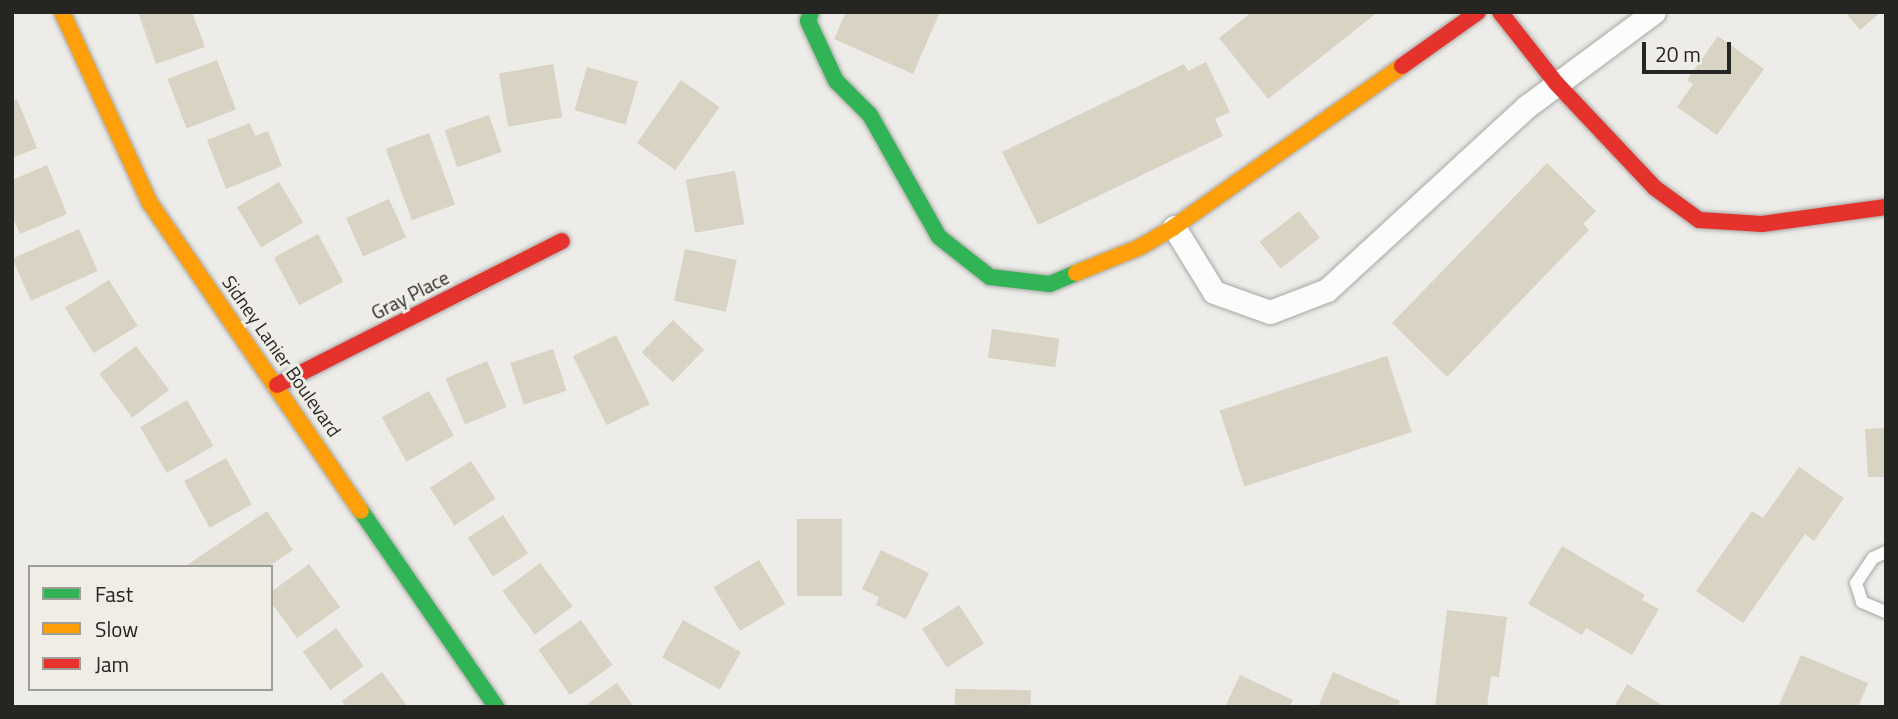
<!DOCTYPE html>
<html>
<head>
<meta charset="utf-8">
<style>
	body { margin:0 }
	#map { position:relative; width:1898px; height:719px; overflow:hidden; background:#edece8; font-family:"Titillium Web",sans-serif }
	div>[style] { position:absolute }
	.building>* { inset:0; background:#d8d3c3; transform-origin:0 0 }
	.roads { filter:drop-shadow(0 0 2px #a8a7a4) drop-shadow(0 0 2px #a8a7a4) }
	.lane>* { height:12px; margin:-6px; padding:0 6px; transform-origin:6px; border-radius:6px; background:#fcfcfc }
	.street>* { height:23px; margin:-11.5px; padding:0 11.5px; transform-origin:11.5px; border-radius:11.5px; background:#fcfcfc }
	.fast>* { height:16px; margin:-8px; padding:0 8px; transform-origin:8px; border-radius:8px; background:#30b455 }
	.slow>* { height:16px; margin:-8px; padding:0 8px; transform-origin:8px; border-radius:8px; background:#ff9f0a }
	.jam>* { height:16px; margin:-8px; padding:0 8px; transform-origin:8px; border-radius:8px; background:#e5322d }
	span { translate:-50% -50%; white-space:nowrap; text-align:center; line-height:1.15; -webkit-text-stroke:6px #efede6; paint-order:stroke }
	.street-label { font-size:19px; color:#252522 }
	.frame { position:absolute; inset:0; border:14px solid #252522; pointer-events:none }
	.legend { position:absolute; left:28px; top:565px; width:245px; height:126px; box-sizing:border-box; background:#efede6; border:2px solid #9e9d98; margin:0; padding:9px 12px; list-style:none; font-size:21px; color:#252522 }
	.legend li { display:flex; align-items:center; gap:14px; height:35px }
	.legend b { width:35px; border:2px solid #9e9d98 }
	.scale { position:absolute; left:1642px; top:42px; width:89px; height:32px; box-sizing:border-box; border:4px solid #252522; border-top:0; padding-left:9px; font-size:21px; line-height:24px; white-space:nowrap; color:#252522; -webkit-text-stroke:5px #efede6; paint-order:stroke }
</style>
</head>
<body>
<div id="map">
	<div class="building">
		<div style="clip-path:polygon(138px 12px,192px 12px,205px 47px,156px 64px)"></div>
		<div style="clip-path:polygon(846px 12px,940px 12px,913px 74px,834px 39px)"></div>
		<div style="clip-path:polygon(1252px 12px,1378px 12px,1268px 99px,1219px 38px)"></div>
		<div style="clip-path:polygon(1845px 12px,1881px 12px,1860px 30px)"></div>
		<div style="clip-path:polygon(1718px 36px,1764px 69px,1717px 135px,1677px 107px,1693px 84px,1687px 80px)"></div>
		<div style="left:217px;top:60px;width:53px;height:53px;rotate:69deg"></div>
		<div style="clip-path:polygon(1206px 62px,1230px 112px,1215px 119px,1223px 136px,1038px 225px,1002px 152px,1184px 64px,1188px 71px)"></div>
		<div style="left:553px;top:64px;width:54px;height:55px;rotate:80deg"></div>
		<div style="left:587px;top:67px;width:53px;height:45px;rotate:16deg"></div>
		<div style="left:681px;top:80px;width:47px;height:77px;rotate:35deg"></div>
		<div style="clip-path:polygon(17px 99px,37px 148px,12px 158px,12px 101px)"></div>
		<div style="left:489px;top:115px;width:39px;height:47px;rotate:71deg"></div>
		<div style="clip-path:polygon(250px 123px,255px 136px,268px 131px,282px 166px,226px 189px,207px 140px)"></div>
		<div style="left:429px;top:133px;width:76px;height:46px;rotate:70deg"></div>
		<div style="clip-path:polygon(1547px 163px,1596px 211px,1583px 224px,1589px 230px,1447px 377px,1392px 323px)"></div>
		<div style="clip-path:polygon(47px 165px,67px 214px,20px 234px,12px 216px,12px 180px)"></div>
		<div style="left:735px;top:171px;width:54px;height:50px;rotate:80deg"></div>
		<div style="left:279px;top:182px;width:47px;height:49px;rotate:59deg"></div>
		<div style="left:389px;top:199px;width:42px;height:47px;rotate:66deg"></div>
		<div style="left:1299px;top:211px;width:34px;height:50px;rotate:52deg"></div>
		<div style="left:79px;top:229px;width:46px;height:73px;rotate:66deg"></div>
		<div style="left:318px;top:234px;width:54px;height:50px;rotate:62deg"></div>
		<div style="left:685px;top:249px;width:53px;height:53px;rotate:12deg"></div>
		<div style="left:109px;top:280px;width:54px;height:52px;rotate:58deg"></div>
		<div style="left:673px;top:320px;width:43px;height:45px;rotate:44deg"></div>
		<div style="left:992px;top:329px;width:68px;height:29px;rotate:8deg"></div>
		<div style="left:616px;top:335px;width:77px;height:48px;rotate:64deg"></div>
		<div style="left:136px;top:346px;width:55px;height:46px;rotate:53deg"></div>
		<div style="left:553px;top:349px;width:44px;height:45px;rotate:72deg"></div>
		<div style="left:1387px;top:356px;width:80px;height:176px;rotate:72deg"></div>
		<div style="left:487px;top:361px;width:50px;height:45px;rotate:67deg"></div>
		<div style="left:429px;top:391px;width:51px;height:54px;rotate:61deg"></div>
		<div style="left:187px;top:400px;width:53px;height:54px;rotate:60deg"></div>
		<div style="clip-path:polygon(1886px 428px,1886px 477px,1868px 477px,1865px 429px)"></div>
		<div style="left:226px;top:458px;width:53px;height:48px;rotate:61deg"></div>
		<div style="left:471px;top:461px;width:45px;height:49px;rotate:57deg"></div>
		<div style="clip-path:polygon(1799px 467px,1844px 498px,1814px 541px,1805px 534px,1743px 623px,1696px 591px,1752px 511px,1763px 518px)"></div>
		<div style="clip-path:polygon(267px 511px,293px 550px,268px 567px,184px 567px)"></div>
		<div style="left:503px;top:515px;width:46px;height:42px;rotate:57deg"></div>
		<div style="left:797px;top:519px;width:45px;height:77px"></div>
		<div style="clip-path:polygon(1562px 546px,1645px 595px,1642px 600px,1659px 609px,1632px 655px,1586px 628px,1582px 635px,1528px 604px)"></div>
		<div style="clip-path:polygon(881px 550px,929px 573px,906px 619px,876px 605px,879px 597px,862px 589px)"></div>
		<div style="left:759px;top:560px;width:51px;height:53px;rotate:59deg"></div>
		<div style="left:540px;top:563px;width:54px;height:47px;rotate:53deg"></div>
		<div style="clip-path:polygon(309px 564px,340px 607px,297px 638px,271px 602px,271px 592px)"></div>
		<div style="left:959px;top:605px;width:46px;height:44px;rotate:57deg"></div>
		<div style="clip-path:polygon(1447px 610px,1507px 617px,1499px 677px,1491px 676px,1487px 707px,1435px 707px)"></div>
		<div style="left:581px;top:620px;width:55px;height:52px;rotate:55deg"></div>
		<div style="left:683px;top:620px;width:66px;height:43px;rotate:29deg"></div>
		<div style="left:336px;top:628px;width:47px;height:41px;rotate:54deg"></div>
		<div style="clip-path:polygon(1801px 655px,1868px 683px,1858px 707px,1778px 707px)"></div>
		<div style="clip-path:polygon(382px 672px,408px 707px,346px 707px,342px 701px)"></div>
		<div style="clip-path:polygon(1333px 672px,1400px 701px,1398px 707px,1318px 707px)"></div>
		<div style="clip-path:polygon(1240px 675px,1293px 700px,1289px 707px,1225px 707px)"></div>
		<div style="clip-path:polygon(617px 683px,634px 707px,583px 707px)"></div>
		<div style="clip-path:polygon(1627px 684px,1665px 707px,1614px 707px)"></div>
		<div style="left:955px;top:689px;width:76px;height:18px;rotate:1deg"></div>
	</div>
	<div class="roads">
		<div class="lane">
			<div style="left:1886px;top:552px;width:14px;rotate:155deg"></div>
			<div style="left:1873px;top:558px;width:30px;rotate:124deg"></div>
			<div style="left:1856px;top:583px;width:20px;rotate:72deg"></div>
			<div style="left:1862px;top:602px;width:26px;rotate:23deg"></div>
		</div>
		<div class="street">
			<div style="left:1174px;top:227px;width:76px;rotate:58.4deg"></div>
			<div style="left:1214px;top:292px;width:59px;rotate:19.7deg"></div>
			<div style="left:1270px;top:312px;width:61px;rotate:-21.1deg"></div>
			<div style="left:1327px;top:290px;width:270px;rotate:-42.6deg"></div>
			<div style="left:1526px;top:107px;width:159px;rotate:-36.6deg"></div>
		</div>
		<div class="fast">
			<div style="left:811px;top:12px;width:9px;rotate:108deg"></div>
			<div style="left:808px;top:21px;width:66px;rotate:65deg"></div>
			<div style="left:836px;top:81px;width:48px;rotate:45deg"></div>
			<div style="left:870px;top:115px;width:140px;rotate:60.5deg"></div>
			<div style="left:939px;top:237px;width:65px;rotate:38.1deg"></div>
			<div style="left:990px;top:277px;width:60px;rotate:6.7deg"></div>
			<div style="left:1050px;top:284px;width:28px;rotate:-23deg"></div>
			<div style="left:361px;top:511px;width:238px;rotate:55.4deg"></div>
		</div>
		<div class="slow">
			<div style="left:62px;top:12px;width:210px;rotate:65.3deg"></div>
			<div style="left:150px;top:203px;width:373px;rotate:55.6deg"></div>
			<div style="left:1076px;top:273px;width:69px;rotate:-22.1deg"></div>
			<div style="left:1140px;top:247px;width:39px;rotate:-30deg"></div>
			<div style="left:1174px;top:227px;width:279px;rotate:-35.2deg"></div>
		</div>
		<div class="jam">
			<div style="left:1500px;top:12px;width:90px;rotate:51.7deg"></div>
			<div style="left:1556px;top:83px;width:144px;rotate:46.7deg"></div>
			<div style="left:1655px;top:188px;width:54px;rotate:36deg"></div>
			<div style="left:1699px;top:220px;width:63px;rotate:3.6deg"></div>
			<div style="left:1762px;top:224px;width:125px;rotate:-7.8deg"></div>
			<div style="left:1402px;top:66px;width:93px;rotate:-35.4deg"></div>
			<div style="left:277px;top:385px;width:319px;rotate:-26.8deg"></div>
		</div>
	</div>
	<div class="street-label">
		<span style="left:410px;top:295px;rotate:-27deg">Gray Place</span>
		<span style="left:282px;top:356px;rotate:55deg">Sidney Lanier Boulevard</span>
	</div>
	<div class="frame"></div>
	<ul class="legend">
	<li><b style="height:9px;background:#30b455"></b>Fast</li>
	<li><b style="height:9px;background:#ff9f0a"></b>Slow</li>
	<li><b style="height:9px;background:#e5322d"></b>Jam</li>
	</ul>
	<div class="scale">20 m</div>
</div>
</body>
</html>
